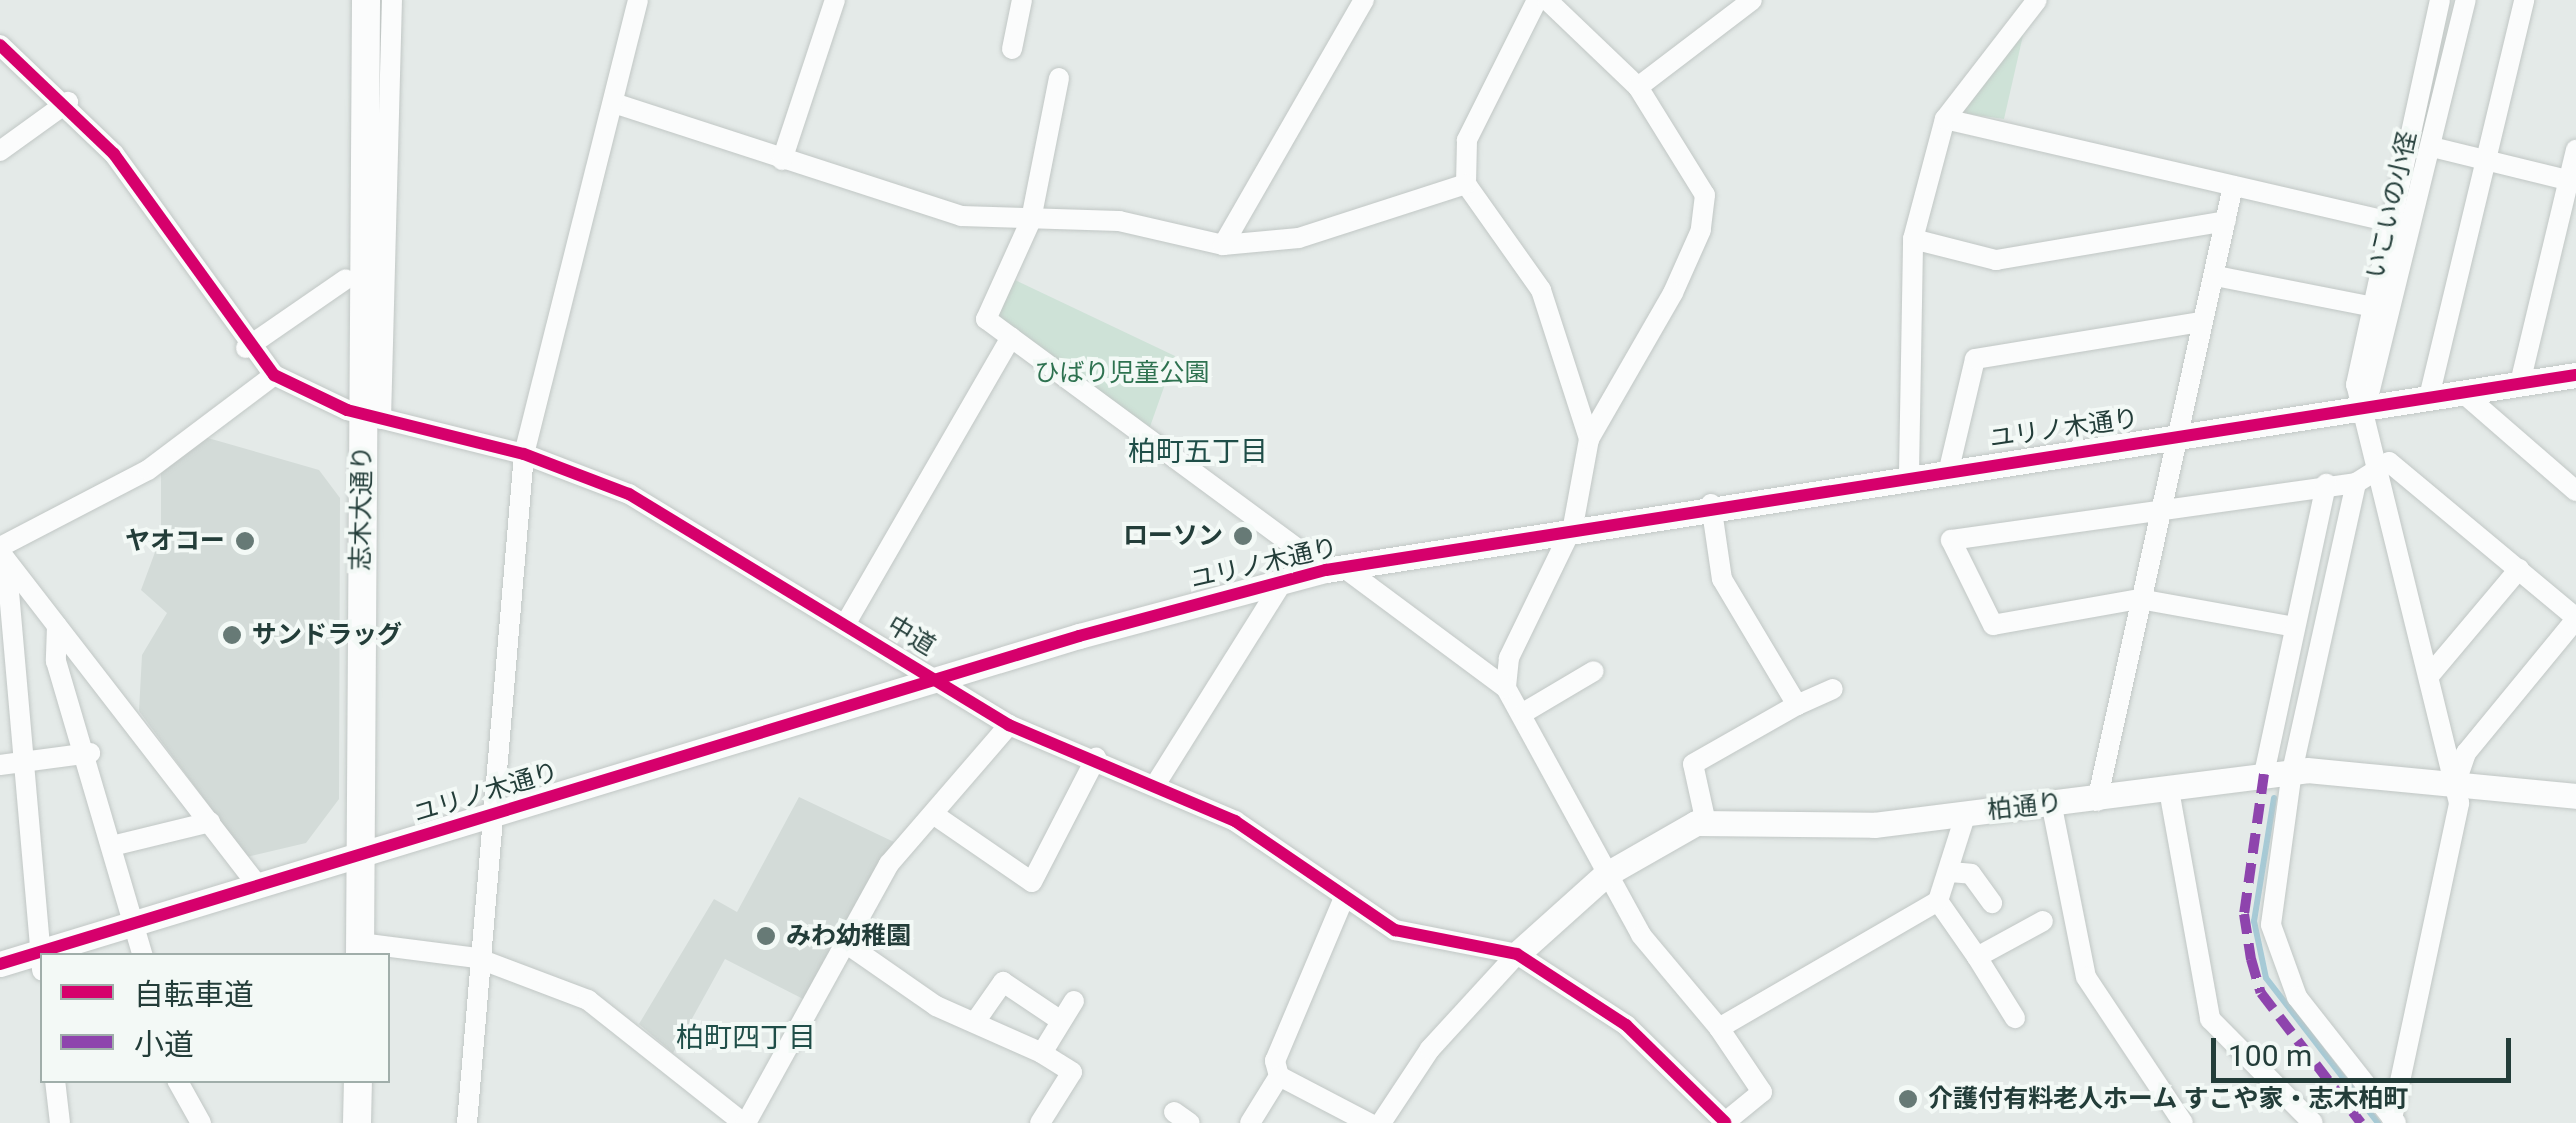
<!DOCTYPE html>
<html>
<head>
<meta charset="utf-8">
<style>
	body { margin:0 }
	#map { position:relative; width:2576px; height:1123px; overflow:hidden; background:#e4eae8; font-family:Roboto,"Noto Sans JP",sans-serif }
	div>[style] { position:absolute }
	.built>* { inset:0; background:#d3dbd8 }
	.green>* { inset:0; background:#cee2d7 }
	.stream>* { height:6px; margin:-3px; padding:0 3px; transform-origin:3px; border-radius:3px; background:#a6cad6 }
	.roads { filter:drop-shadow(0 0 2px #c1c7c5) drop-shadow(0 0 2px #c1c7c5) }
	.minor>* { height:20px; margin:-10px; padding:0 10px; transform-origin:10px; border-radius:10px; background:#fbfcfc }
	.tertiary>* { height:25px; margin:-12.5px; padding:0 12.5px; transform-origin:12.5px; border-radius:12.5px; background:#fbfcfc }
	.secondary>* { height:28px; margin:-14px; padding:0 14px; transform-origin:14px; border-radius:14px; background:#fbfcfc }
	.quiet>* { height:10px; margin-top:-5px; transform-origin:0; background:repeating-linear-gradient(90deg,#8e44ad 0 20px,transparent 0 30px) }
	.cycleway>* { height:12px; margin:-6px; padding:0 6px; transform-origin:6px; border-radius:6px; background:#d6006c }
	.dots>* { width:28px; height:28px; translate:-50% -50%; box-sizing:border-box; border:5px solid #f3f9f6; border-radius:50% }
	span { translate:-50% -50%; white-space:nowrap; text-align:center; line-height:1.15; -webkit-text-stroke:8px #f3f9f6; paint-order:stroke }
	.street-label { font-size:25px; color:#233d39 }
	.park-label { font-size:25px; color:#2e7250 }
	.poi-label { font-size:25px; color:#233d39; font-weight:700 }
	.right { translate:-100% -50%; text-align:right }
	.left { translate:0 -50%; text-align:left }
	.neighbourhood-label { font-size:28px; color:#1f4e48 }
	.legend { position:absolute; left:40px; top:953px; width:350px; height:130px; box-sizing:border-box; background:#f3f9f6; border:2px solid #a0aeaa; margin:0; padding:12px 18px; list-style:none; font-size:30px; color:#233d39 }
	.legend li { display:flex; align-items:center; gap:20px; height:50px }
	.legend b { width:50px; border:2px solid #a0aeaa }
	.scale { position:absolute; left:2211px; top:1038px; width:300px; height:45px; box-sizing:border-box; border:5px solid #233d39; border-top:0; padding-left:12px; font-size:30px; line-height:35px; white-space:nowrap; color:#233d39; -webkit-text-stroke:8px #f3f9f6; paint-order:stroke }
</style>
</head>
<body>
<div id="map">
	<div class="built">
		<div style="clip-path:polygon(201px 436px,319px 470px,340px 498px,339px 799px,306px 843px,247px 857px,139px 711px,142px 655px,167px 613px,141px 590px,161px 536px,161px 465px)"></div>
		<div style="clip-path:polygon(799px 797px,894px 842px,809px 1002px,725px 959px,673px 1053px,639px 1024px,714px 899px,737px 912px)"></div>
	</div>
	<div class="green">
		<div style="clip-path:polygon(2024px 31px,2004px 119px,1962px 113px,1977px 82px)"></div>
		<div style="clip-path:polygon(1015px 280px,1175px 356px,1146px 438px,997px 316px)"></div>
	</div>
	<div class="stream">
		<div style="left:2274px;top:798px;width:125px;rotate:99.2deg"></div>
		<div style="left:2254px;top:921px;width:58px;rotate:78.1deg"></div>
		<div style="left:2266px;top:978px;width:183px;rotate:52.3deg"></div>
	</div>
	<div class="roads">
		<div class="minor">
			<div style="left:1537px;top:0;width:157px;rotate:116.6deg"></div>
			<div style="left:1467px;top:140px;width:44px;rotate:91.3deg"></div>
			<div style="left:1466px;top:184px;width:130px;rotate:54.7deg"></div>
			<div style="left:1541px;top:290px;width:157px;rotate:72.1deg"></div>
			<div style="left:1589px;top:439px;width:88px;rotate:100.4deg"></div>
			<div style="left:1573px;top:526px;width:147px;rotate:115.9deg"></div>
			<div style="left:1509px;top:658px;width:30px;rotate:96deg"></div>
			<div style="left:1506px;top:688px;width:281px;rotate:61.3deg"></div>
			<div style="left:1641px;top:935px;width:121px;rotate:50deg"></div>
			<div style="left:1547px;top:0;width:126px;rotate:43.7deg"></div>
			<div style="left:1638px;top:87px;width:127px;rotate:58.2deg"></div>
			<div style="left:1705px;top:195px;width:35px;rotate:97deg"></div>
			<div style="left:1701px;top:230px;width:69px;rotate:114deg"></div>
			<div style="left:1673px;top:293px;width:168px;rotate:119.9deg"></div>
			<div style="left:0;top:45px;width:158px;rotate:43.7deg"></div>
			<div style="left:114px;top:154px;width:273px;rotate:54.1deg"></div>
			<div style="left:274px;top:375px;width:81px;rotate:25.6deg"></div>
			<div style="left:347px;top:410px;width:182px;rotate:14deg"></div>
			<div style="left:524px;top:454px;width:112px;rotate:20.9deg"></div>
			<div style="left:629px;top:494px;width:445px;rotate:31.3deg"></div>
			<div style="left:1009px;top:725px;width:246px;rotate:23deg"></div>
			<div style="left:1235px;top:821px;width:194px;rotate:34.3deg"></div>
			<div style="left:1395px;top:930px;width:124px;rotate:11.1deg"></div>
			<div style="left:1517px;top:954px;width:130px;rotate:33.1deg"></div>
			<div style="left:1626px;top:1025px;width:139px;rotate:44.4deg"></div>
			<div style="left:1012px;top:49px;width:50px;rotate:-78.5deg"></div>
			<div style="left:1059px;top:78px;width:145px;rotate:101.2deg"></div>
			<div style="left:1031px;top:220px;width:109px;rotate:114.4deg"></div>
			<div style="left:986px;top:319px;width:423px;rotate:36.4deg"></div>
			<div style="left:1638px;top:87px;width:143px;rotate:-37.3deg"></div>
			<div style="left:617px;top:104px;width:362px;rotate:18deg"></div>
			<div style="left:961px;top:216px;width:158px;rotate:1.8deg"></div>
			<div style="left:1119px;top:221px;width:107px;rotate:13deg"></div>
			<div style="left:1223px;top:245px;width:76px;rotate:-5.3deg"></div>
			<div style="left:1299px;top:238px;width:176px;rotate:-17.9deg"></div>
			<div style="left:1945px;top:119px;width:453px;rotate:13deg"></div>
			<div style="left:2432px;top:147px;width:148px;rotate:13.7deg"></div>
			<div style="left:0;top:151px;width:84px;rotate:-35.8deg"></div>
			<div style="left:782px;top:160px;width:169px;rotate:-71.7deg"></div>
			<div style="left:1913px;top:239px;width:86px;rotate:14.2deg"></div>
			<div style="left:1996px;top:260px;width:233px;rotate:-9.6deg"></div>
			<div style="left:1223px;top:245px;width:283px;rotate:-60.1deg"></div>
			<div style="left:2216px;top:276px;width:156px;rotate:11.1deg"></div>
			<div style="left:246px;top:348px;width:121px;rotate:-34.6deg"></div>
			<div style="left:2520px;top:383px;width:240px;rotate:-76.5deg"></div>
			<div style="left:2462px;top:392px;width:151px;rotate:41deg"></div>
			<div style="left:2429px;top:397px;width:408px;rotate:-76.5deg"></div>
			<div style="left:2365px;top:410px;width:422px;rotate:-76.2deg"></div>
			<div style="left:381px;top:419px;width:419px;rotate:-88.5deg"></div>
			<div style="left:1949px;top:469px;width:113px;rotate:-76.7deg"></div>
			<div style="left:1975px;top:359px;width:230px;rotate:-9.3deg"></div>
			<div style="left:1909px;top:474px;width:235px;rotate:-89deg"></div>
			<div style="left:1913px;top:239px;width:124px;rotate:-75.1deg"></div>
			<div style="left:1945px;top:119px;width:150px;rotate:-52.3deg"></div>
			<div style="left:2356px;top:483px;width:295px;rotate:102.5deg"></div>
			<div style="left:2292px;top:771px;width:155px;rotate:97.8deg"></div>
			<div style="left:2271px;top:925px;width:77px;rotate:70.1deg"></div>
			<div style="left:2297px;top:997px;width:160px;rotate:51.8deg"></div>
			<div style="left:1711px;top:504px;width:76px;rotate:81.7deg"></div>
			<div style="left:1722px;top:579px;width:147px;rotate:59.2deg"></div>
			<div style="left:1797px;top:705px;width:39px;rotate:-24deg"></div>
			<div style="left:0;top:547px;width:167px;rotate:-27.5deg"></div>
			<div style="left:148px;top:470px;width:158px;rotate:-37deg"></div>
			<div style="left:0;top:552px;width:422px;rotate:52.3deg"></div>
			<div style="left:1343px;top:567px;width:203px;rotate:36.6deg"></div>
			<div style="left:7px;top:569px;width:403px;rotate:85deg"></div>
			<div style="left:846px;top:623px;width:330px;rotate:-60deg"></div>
			<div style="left:57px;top:626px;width:35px;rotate:92deg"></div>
			<div style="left:56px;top:661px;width:308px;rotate:73.6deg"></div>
			<div style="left:2295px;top:627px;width:158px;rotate:-169.8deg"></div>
			<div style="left:2139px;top:599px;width:148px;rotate:169.9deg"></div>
			<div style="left:1993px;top:625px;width:95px;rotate:-116.3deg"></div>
			<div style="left:1951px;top:540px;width:409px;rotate:-8deg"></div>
			<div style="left:2356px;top:483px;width:39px;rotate:-32deg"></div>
			<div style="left:2389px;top:462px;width:244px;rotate:39.8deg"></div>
			<div style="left:2429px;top:676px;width:140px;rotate:-49.9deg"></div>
			<div style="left:1523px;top:713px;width:82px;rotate:-30.6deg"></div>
			<div style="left:0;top:765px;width:91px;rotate:-7.6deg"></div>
			<div style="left:2264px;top:774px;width:297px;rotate:-77.9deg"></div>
			<div style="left:1157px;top:782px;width:237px;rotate:-57.9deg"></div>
			<div style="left:2456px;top:782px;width:31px;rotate:-71deg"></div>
			<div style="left:2466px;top:753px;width:173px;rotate:-50.6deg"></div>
			<div style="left:2169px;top:790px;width:233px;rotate:79.8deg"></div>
			<div style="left:2210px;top:1019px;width:146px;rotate:45.3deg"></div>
			<div style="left:2097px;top:801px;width:630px;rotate:-77.53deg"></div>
			<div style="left:2051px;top:802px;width:178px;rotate:78.7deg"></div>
			<div style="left:2086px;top:977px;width:175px;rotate:56.4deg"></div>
			<div style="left:936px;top:816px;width:116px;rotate:34.5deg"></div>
			<div style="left:1032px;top:882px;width:140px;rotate:-62.7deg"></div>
			<div style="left:1706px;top:823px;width:60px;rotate:-102.4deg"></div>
			<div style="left:1693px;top:764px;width:120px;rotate:-29.6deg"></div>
			<div style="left:116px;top:845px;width:97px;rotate:-13.7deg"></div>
			<div style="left:1950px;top:872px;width:21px;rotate:5deg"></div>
			<div style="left:1971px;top:874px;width:36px;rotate:54deg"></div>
			<div style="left:1938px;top:901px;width:68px;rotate:55.1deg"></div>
			<div style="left:1977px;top:957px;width:75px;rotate:-28.6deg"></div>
			<div style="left:844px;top:942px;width:112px;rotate:34.8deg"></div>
			<div style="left:936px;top:1006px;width:116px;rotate:23.9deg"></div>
			<div style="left:360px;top:943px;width:118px;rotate:7.3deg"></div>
			<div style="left:477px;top:958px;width:119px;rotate:20.7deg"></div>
			<div style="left:588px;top:1000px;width:198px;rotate:38.4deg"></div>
			<div style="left:1977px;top:957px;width:72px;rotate:58.1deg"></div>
			<div style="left:975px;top:1022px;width:49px;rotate:-55deg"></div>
			<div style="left:1003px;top:982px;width:70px;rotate:33.9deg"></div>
			<div style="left:1279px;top:1076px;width:16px;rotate:-105deg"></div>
			<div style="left:1275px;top:1061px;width:175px;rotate:-67.1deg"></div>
			<div style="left:55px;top:1080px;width:43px;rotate:83.4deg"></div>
			<div style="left:177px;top:1080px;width:49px;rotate:60.8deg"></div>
			<div style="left:1174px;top:1112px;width:19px;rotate:35deg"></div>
			<div style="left:2392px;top:1119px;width:323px;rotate:-78deg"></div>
			<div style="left:2459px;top:803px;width:431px;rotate:-103.8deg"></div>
			<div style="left:2356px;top:385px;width:394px;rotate:-77.7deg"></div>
			<div style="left:467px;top:1123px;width:671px;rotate:-85.13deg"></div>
			<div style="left:524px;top:454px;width:468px;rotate:-75.9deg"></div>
			<div style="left:746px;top:1123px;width:296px;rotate:-61.1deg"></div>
			<div style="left:889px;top:864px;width:184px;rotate:-49.2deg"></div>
			<div style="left:1040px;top:1123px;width:60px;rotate:-57.9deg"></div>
			<div style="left:1072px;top:1072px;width:36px;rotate:-148deg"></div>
			<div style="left:1042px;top:1053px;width:61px;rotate:-58.4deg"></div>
			<div style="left:1250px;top:1123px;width:55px;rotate:-58.3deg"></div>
			<div style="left:1279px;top:1076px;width:102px;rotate:27.6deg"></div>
			<div style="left:1381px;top:1123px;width:89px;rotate:-56.5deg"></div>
			<div style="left:1430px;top:1049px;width:129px;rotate:-47.5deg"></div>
			<div style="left:1724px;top:1123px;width:49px;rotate:-39.2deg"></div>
			<div style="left:1762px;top:1092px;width:77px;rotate:-123.9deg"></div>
			<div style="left:1719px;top:1028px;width:253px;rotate:-30.1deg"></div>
			<div style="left:1938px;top:901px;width:92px;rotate:-72.3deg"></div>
		</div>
		<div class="tertiary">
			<div style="left:1517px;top:954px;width:118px;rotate:-41.9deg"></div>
			<div style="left:1605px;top:875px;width:105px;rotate:-29.7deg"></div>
			<div style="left:1696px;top:823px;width:178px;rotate:0.6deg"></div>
			<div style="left:1874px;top:825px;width:436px;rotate:-7.2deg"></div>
			<div style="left:2307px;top:770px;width:270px;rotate:5.5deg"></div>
			<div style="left:0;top:964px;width:1128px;rotate:-16.91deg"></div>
			<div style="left:1079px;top:636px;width:256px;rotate:-15deg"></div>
			<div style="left:1326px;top:570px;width:1265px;rotate:-8.87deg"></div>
		</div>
		<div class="secondary">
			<div style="left:360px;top:956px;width:956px;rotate:-89.64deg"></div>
			<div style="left:357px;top:1123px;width:43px;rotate:-88.7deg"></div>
		</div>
	</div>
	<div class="quiet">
		<div style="left:2264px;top:774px;width:141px;rotate:98.1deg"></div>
		<div style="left:2244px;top:914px;width:46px;rotate:81.2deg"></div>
		<div style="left:2251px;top:959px;width:35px;rotate:74deg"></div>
		<div style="left:2261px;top:993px;width:164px;rotate:52.4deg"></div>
	</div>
	<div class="cycleway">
		<div style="left:0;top:45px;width:158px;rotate:43.7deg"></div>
		<div style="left:114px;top:154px;width:273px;rotate:54.1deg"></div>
		<div style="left:274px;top:375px;width:81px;rotate:25.6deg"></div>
		<div style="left:347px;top:410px;width:182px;rotate:14deg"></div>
		<div style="left:524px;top:454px;width:112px;rotate:20.9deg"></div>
		<div style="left:629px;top:494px;width:445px;rotate:31.3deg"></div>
		<div style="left:1009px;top:725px;width:246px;rotate:23deg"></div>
		<div style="left:1235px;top:821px;width:194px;rotate:34.3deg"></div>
		<div style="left:1395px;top:930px;width:124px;rotate:11.1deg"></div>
		<div style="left:1517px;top:954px;width:130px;rotate:33.1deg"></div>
		<div style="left:1626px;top:1025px;width:139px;rotate:44.4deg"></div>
		<div style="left:0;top:964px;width:1128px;rotate:-16.91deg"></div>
		<div style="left:1079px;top:636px;width:256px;rotate:-15deg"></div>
		<div style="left:1326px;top:570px;width:1265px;rotate:-8.87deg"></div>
	</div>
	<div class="dots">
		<div style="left:1243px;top:536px;background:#677a76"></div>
		<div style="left:245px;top:541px;background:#677a76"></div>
		<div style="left:232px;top:635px;background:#677a76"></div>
		<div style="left:766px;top:936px;background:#677a76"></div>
		<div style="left:1908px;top:1099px;background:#677a76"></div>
	</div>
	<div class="street-label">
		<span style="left:2392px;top:205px;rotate:-77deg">いこいの小径</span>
		<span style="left:2064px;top:429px;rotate:-8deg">ユリノ木通り</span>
		<span style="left:362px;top:508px;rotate:-89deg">志木大通り</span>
		<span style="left:1264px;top:564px;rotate:-13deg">ユリノ木通り</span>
		<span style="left:911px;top:636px;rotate:31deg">中道</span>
		<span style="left:486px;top:793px;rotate:-17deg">ユリノ木通り</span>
		<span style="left:2025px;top:807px;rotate:-6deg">柏通り</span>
	</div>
	<div class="park-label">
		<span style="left:1122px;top:373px">ひばり児童公園</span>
	</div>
	<div class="poi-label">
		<span class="right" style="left:1223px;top:536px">ローソン</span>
		<span class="right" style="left:225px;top:541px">ヤオコー</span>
		<span class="left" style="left:252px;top:635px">サンドラッグ</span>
		<span class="left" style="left:786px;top:936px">みわ幼稚園</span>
		<span class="left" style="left:1928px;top:1099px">介護付有料老人ホーム すこや家・志木柏町</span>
	</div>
	<div class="neighbourhood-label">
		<span style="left:1198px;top:452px">柏町五丁目</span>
		<span style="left:746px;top:1038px">柏町四丁目</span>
	</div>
	<ul class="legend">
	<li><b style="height:12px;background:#d6006c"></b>自転車道</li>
	<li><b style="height:12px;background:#8e44ad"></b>小道</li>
	</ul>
	<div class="scale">100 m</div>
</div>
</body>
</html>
